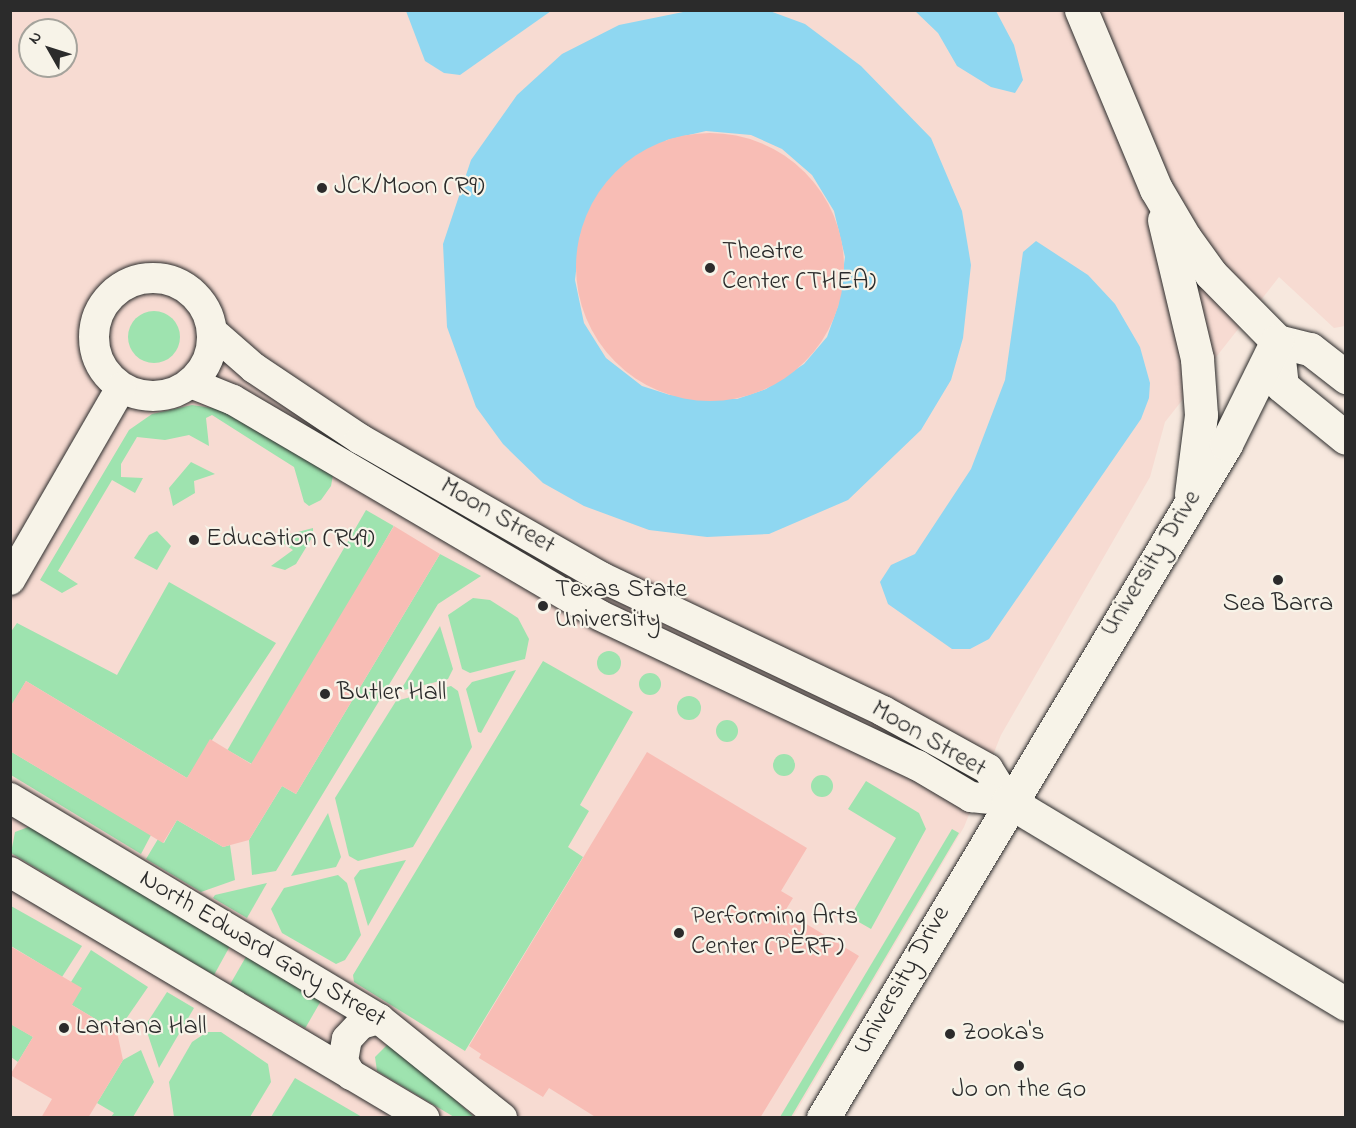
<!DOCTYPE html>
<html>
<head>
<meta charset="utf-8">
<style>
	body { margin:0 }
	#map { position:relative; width:1356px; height:1128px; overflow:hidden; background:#f7e8de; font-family:"Indie Flower",sans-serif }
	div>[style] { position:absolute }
	.built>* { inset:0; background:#f7dbd2 }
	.green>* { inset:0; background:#9ee3af; transform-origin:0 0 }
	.round { border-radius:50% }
	.water>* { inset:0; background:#8fd7f1 }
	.building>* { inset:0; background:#f8bdb5 }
	.roads { filter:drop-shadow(0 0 2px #2b2b2b) drop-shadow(0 0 2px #2b2b2b) }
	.minor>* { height:30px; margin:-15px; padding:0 15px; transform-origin:15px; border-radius:15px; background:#f7f3e8 }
	.minor>.ring { margin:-15px; padding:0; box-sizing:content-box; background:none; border:30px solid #f7f3e8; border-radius:50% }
	.tertiary>* { height:33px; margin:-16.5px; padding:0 16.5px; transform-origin:16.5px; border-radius:16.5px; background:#f7f3e8 }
	.secondary>* { height:33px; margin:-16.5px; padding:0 16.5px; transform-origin:16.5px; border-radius:16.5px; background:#f7f3e8 }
	.dots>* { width:16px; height:16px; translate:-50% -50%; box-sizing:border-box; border:3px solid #f7f3e8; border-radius:50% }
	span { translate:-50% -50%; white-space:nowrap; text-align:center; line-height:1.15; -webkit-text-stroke:4.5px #f7f3e8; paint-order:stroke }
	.poi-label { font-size:26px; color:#2b2b2b }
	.left { translate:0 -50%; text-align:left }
	.street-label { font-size:26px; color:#2b2b2b }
	.frame { position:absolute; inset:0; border:12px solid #2b2b2b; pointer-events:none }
	.north { position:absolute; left:18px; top:18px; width:60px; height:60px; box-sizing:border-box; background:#f7f3e8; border:2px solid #a5a39c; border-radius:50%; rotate:309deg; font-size:16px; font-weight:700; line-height:24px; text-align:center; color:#2b2b2b }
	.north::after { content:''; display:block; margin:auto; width:21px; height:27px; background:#2b2b2b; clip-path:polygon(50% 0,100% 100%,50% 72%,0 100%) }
</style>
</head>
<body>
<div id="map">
	<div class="built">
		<div style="clip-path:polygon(evenodd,10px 11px,1345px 11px,1345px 326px,1334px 328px,1279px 277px,1165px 422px,1150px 477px,1001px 735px,964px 827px,793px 1117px,11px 1117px,10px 11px,30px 30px,66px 30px,66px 66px,30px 66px,30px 30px)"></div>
	</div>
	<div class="green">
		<div class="round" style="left:128px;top:311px;width:52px;height:52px"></div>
		<div style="clip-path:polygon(192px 405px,219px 409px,333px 475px,331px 486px,321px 500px,309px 506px,304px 502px,294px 467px,212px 415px,206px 418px,209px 446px,189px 435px,165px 440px,137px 437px,121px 464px,121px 477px,143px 478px,135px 493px,112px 480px,58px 571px,78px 584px,62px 593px,40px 580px,129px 430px,152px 414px)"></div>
		<div style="clip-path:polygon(191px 462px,215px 474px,194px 481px,195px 493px,173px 506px,169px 488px)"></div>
		<div style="left:366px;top:510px;width:32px;height:277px;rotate:30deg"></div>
		<div style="clip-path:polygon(313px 528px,313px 536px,296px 564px,285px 570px,271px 566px,293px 550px,275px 538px)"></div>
		<div style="clip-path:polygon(157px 531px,171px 546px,157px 570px,134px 558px,149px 535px)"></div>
		<div style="clip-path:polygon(440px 554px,481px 576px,438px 604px,276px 871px,252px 875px,249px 840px,282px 786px,296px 794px)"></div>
		<div style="clip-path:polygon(169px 582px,276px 643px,187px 778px,26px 681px,11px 707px,10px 633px,17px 623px,117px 675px)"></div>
		<div style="clip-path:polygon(473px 598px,490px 600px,518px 618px,529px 639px,525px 659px,470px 673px,462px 669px,448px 615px)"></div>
		<div style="clip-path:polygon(440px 626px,453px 669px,448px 679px,400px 691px)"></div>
		<div class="round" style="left:597px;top:651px;width:24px;height:24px"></div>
		<div style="clip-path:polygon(543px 661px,633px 712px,580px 805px,589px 811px,568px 847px,583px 857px,465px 1051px,354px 982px,353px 975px)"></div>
		<div style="clip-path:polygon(516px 670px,481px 733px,478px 732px,466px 689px,472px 682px)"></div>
		<div class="round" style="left:639px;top:673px;width:22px;height:22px"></div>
		<div style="clip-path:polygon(451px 686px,458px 691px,472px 747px,413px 847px,358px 861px,349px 856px,335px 798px,396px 701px)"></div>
		<div class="round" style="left:677px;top:696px;width:24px;height:24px"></div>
		<div class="round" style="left:716px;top:720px;width:22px;height:22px"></div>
		<div style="clip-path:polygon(10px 751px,151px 835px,141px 854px,11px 775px)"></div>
		<div class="round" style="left:773px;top:754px;width:22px;height:22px"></div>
		<div class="round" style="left:811px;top:775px;width:22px;height:22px"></div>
		<div style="clip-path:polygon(866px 781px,919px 813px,926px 829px,871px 929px,850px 917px,896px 838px,848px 809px)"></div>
		<div style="clip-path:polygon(328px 813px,341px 857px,336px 867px,291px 876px)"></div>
		<div style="clip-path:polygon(177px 820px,223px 847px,230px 845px,235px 880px,201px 892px,146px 859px,158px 839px,164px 843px)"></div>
		<div style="clip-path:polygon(31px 826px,230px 946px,214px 975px,11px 853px,15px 832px)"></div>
		<div style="clip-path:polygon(952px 829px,959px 833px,791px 1117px,780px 1117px)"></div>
		<div style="clip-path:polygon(406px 860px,368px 926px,354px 878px,360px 870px)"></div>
		<div style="clip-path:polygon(338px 875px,347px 883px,361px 935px,345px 960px,336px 964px,282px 933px,271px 909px,284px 888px)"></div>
		<div style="clip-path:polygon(267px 883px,247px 918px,213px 898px,215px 895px)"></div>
		<div style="clip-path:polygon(11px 906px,82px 946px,62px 977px,11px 946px)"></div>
		<div style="clip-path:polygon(91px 950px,148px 987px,117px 1032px,72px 1005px,71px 982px)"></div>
		<div style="left:247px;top:955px;width:87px;height:34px;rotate:30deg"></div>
		<div style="clip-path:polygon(167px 992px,194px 1008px,159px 1068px,145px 1026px)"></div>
		<div style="clip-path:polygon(11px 1024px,33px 1037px,18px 1062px,11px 1057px)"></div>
		<div style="clip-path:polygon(207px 1032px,221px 1032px,268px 1064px,271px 1082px,250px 1117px,174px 1117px,169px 1082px,192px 1042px)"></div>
		<div style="clip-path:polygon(388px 1044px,418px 1065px,474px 1117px,454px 1117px,377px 1071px,375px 1057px)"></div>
		<div style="clip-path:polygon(141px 1050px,154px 1082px,133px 1117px,111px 1117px,114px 1113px,97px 1103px,123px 1060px)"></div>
		<div style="clip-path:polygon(295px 1078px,362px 1117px,271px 1117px)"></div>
	</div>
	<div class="water">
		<div style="clip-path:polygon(evenodd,767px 10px,805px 24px,861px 66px,931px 138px,962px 211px,971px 265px,963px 338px,951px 380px,921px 430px,848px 500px,769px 534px,707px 537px,649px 530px,584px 506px,543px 483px,503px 444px,476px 407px,447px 327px,443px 244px,471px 160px,517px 95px,562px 54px,619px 25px,688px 11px,767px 10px,706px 131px,751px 135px,782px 149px,812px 175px,834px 211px,845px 257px,838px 306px,827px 337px,804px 364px,766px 389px,737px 399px,670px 395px,642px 386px,606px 358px,584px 323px,575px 280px,580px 236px,595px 200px,623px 169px,667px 140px,706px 131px)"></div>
		<div style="clip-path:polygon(406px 11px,406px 10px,551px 11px,460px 75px,444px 73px,425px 61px)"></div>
		<div style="clip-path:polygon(915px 11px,996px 11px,1014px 45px,1023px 80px,1015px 93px,991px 87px,957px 66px,938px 33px)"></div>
		<div style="clip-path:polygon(1036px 241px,1088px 275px,1115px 304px,1140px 347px,1150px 383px,1149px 398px,1141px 419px,989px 639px,970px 649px,952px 649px,888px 604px,880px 582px,891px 565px,915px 554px,971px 469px,1005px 380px,1023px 252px)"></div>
	</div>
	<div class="building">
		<div class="round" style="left:576px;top:133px;width:268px;height:268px"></div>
		<div style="clip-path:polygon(394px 526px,440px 554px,296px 794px,282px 786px,249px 840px,223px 847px,177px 820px,163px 843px,10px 751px,10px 707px,26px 681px,187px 778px,210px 739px,251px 764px)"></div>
		<div style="clip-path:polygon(647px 752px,807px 848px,781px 891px,793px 898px,785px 911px,859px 956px,760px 1118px,597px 1118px,549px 1088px,543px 1097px,479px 1058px,481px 1054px,469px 1046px)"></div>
		<div style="clip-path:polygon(10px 946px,82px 988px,72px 1005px,117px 1032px,123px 1060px,88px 1118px,41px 1118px,52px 1099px,10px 1075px,33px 1037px,10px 1024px)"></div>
	</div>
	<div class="roads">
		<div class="minor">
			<div class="ring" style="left:94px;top:278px;width:88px;height:88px"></div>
			<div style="left:215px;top:334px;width:52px;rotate:41.1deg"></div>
			<div style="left:254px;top:368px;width:128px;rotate:33.8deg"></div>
			<div style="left:360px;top:439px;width:278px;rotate:29.8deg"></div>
			<div style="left:601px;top:577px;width:312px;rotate:25.4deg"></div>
			<div style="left:883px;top:711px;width:120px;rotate:28.9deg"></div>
			<div style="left:988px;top:769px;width:38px;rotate:58deg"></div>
			<div style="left:191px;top:383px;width:45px;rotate:22deg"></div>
			<div style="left:233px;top:400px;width:424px;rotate:30.4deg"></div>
			<div style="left:599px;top:615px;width:352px;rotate:25.3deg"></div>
			<div style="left:917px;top:765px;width:63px;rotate:30.7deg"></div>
			<div style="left:971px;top:797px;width:37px;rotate:6deg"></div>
			<div style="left:10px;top:580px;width:222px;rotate:-60deg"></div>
			<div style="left:10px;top:798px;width:430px;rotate:30.9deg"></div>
			<div style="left:379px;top:1019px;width:158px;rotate:38.8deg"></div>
			<div style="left:10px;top:872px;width:482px;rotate:30.7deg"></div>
			<div style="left:351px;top:1075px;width:16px;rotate:-120deg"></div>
			<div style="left:343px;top:1061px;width:22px;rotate:-80deg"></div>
			<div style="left:347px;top:1039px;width:21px;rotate:-47deg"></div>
			<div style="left:361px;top:1024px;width:19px;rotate:-16deg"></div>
		</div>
		<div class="tertiary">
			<div style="left:1008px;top:801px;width:394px;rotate:31deg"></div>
		</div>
		<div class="secondary">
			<div style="left:1081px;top:10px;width:194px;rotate:67.3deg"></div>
			<div style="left:1156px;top:189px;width:57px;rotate:59.4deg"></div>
			<div style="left:1185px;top:238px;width:44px;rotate:54.2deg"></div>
			<div style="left:1211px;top:274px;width:94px;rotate:45.4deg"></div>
			<div style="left:1164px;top:220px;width:143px;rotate:76.6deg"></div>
			<div style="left:1197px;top:359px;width:56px;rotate:85.9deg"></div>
			<div style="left:1201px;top:415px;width:80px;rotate:97.2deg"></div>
			<div style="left:1277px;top:341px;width:45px;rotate:83.7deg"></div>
			<div style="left:1282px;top:386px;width:82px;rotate:39.1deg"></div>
			<div style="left:1277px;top:341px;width:34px;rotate:14deg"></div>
			<div style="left:1310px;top:349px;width:46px;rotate:37.9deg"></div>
			<div style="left:823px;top:1118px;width:785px;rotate:-59.12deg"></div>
			<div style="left:1226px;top:444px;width:115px;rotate:-63.7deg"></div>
		</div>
	</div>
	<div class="dots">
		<div style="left:322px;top:188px;background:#2b2b2b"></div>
		<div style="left:710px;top:268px;background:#2b2b2b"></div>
		<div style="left:194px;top:540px;background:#2b2b2b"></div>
		<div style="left:1278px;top:580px;background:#2b2b2b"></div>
		<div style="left:543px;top:606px;background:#2b2b2b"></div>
		<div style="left:325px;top:694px;background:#2b2b2b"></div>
		<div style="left:679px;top:933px;background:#2b2b2b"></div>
		<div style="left:64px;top:1028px;background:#2b2b2b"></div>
		<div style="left:950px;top:1034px;background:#2b2b2b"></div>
		<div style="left:1019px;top:1066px;background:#2b2b2b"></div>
	</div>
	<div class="poi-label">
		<span class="left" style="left:334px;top:188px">JCK/Moon (R9)</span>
		<span class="left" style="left:722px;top:268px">Theatre<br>Center (THEA)</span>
		<span class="left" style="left:206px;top:540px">Education (R49)</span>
		<span class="left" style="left:555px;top:606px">Texas State<br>University</span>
		<span style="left:1278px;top:605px">Sea Barra</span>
		<span class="left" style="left:337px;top:694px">Butler Hall</span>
		<span class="left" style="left:691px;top:933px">Performing Arts<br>Center (PERF)</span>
		<span class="left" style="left:76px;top:1028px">Lantana Hall</span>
		<span class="left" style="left:962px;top:1034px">Zooka's</span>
		<span style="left:1019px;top:1091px">Jo on the Go</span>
	</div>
	<div class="street-label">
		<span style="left:497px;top:517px;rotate:30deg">Moon Street</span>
		<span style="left:1152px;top:564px;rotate:-58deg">University Drive</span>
		<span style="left:928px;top:740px;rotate:30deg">Moon Street</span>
		<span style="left:262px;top:950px;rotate:31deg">North Edward Gary Street</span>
		<span style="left:903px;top:981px;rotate:-60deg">University Drive</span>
	</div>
	<div class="frame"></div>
	<div class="north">N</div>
</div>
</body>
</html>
